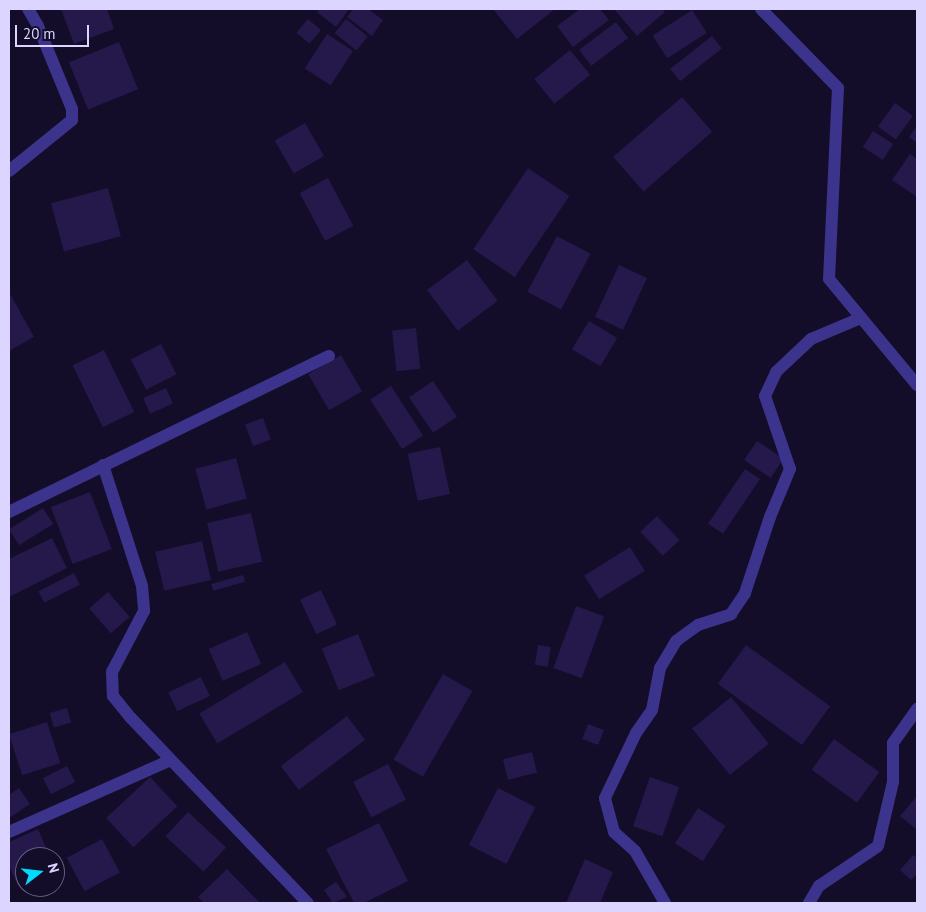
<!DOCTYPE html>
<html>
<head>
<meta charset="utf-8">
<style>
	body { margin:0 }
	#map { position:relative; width:926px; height:912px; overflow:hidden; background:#130d29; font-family:"PT Sans",sans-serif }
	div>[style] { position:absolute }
	.building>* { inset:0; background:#25184b; transform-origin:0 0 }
	.street>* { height:12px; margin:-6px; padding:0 6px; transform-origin:6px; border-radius:6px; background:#3c348c }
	span { translate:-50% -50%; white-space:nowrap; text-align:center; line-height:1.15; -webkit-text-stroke:5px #130d29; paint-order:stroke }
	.frame { position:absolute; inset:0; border:10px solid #dcd5ff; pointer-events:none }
	.north { position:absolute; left:15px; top:847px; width:50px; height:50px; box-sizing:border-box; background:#130d29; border:1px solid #635d7f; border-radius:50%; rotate:74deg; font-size:14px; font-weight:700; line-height:20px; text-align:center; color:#dcd5ff }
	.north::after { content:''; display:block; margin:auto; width:18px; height:22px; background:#01daff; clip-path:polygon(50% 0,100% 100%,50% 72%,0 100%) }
	.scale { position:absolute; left:15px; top:25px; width:74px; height:22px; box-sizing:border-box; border:2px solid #dcd5ff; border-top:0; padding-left:6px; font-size:15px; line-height:18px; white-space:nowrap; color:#dcd5ff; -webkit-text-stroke:4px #130d29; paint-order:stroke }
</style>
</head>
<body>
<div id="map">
	<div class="building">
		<div style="clip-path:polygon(61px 9px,107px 9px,114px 29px,74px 44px)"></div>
		<div style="clip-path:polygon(319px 9px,349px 9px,336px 27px,317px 12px)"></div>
		<div style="clip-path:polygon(353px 9px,368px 9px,383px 20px,372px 36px,347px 17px)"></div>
		<div style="clip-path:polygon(493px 9px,555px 9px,517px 39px)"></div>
		<div style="clip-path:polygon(580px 9px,600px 9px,609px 20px,573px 47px,557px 26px)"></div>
		<div style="clip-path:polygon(614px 9px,662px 9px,665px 12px,637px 36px)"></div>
		<div style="left:692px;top:10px;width:27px;height:47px;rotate:57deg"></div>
		<div style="left:308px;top:19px;width:17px;height:18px;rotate:40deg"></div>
		<div style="left:346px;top:19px;width:28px;height:18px;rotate:39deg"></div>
		<div style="left:616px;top:22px;width:20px;height:46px;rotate:53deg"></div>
		<div style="left:327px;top:34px;width:31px;height:41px;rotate:33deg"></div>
		<div style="left:712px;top:36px;width:16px;height:53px;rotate:52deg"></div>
		<div style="left:119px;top:42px;width:51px;height:54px;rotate:68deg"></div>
		<div style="left:570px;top:50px;width:32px;height:46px;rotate:51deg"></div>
		<div style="left:682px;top:97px;width:46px;height:91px;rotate:49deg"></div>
		<div style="left:895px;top:103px;width:22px;height:29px;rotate:36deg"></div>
		<div style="left:305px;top:123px;width:38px;height:35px;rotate:60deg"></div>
		<div style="clip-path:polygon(917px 126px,917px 143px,909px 137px)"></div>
		<div style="left:873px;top:131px;width:24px;height:19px;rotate:33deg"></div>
		<div style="clip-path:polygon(910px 154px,917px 159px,917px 197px,892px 180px)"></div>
		<div style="left:528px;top:168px;width:50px;height:98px;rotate:34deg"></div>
		<div style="left:328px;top:178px;width:54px;height:32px;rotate:62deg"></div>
		<div style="left:108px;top:188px;width:50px;height:59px;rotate:75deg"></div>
		<div style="left:557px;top:236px;width:38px;height:63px;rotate:28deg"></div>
		<div style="left:467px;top:260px;width:51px;height:50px;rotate:53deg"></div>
		<div style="left:619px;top:265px;width:31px;height:57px;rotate:25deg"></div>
		<div style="clip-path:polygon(9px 292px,34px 337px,9px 351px)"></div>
		<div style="left:589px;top:321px;width:33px;height:33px;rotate:31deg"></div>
		<div style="left:416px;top:328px;width:41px;height:24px;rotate:84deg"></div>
		<div style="left:161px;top:344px;width:34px;height:34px;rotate:63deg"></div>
		<div style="left:104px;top:350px;width:69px;height:35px;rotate:64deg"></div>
		<div style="left:341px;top:355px;width:42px;height:38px;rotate:60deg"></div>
		<div style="left:433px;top:381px;width:43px;height:29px;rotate:56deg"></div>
		<div style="left:391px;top:386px;width:59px;height:25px;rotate:57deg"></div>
		<div style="left:166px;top:388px;width:17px;height:25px;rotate:66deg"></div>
		<div style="left:263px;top:418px;width:23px;height:19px;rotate:70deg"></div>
		<div style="left:757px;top:441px;width:32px;height:23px;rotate:34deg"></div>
		<div style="left:440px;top:447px;width:48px;height:33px;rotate:78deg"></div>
		<div style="left:236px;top:458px;width:42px;height:42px;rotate:75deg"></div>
		<div style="left:745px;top:469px;width:18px;height:66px;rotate:34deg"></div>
		<div style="left:90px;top:492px;width:61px;height:42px;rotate:69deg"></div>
		<div style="left:43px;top:508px;width:19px;height:40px;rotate:58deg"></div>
		<div style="left:251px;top:513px;width:50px;height:45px;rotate:77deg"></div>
		<div style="left:657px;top:516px;width:33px;height:23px;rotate:47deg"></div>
		<div style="clip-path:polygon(52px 538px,67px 568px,9px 597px,9px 559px)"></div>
		<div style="left:202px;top:541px;width:40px;height:48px;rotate:77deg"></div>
		<div style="left:630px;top:547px;width:28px;height:54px;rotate:58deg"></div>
		<div style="left:74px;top:573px;width:13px;height:40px;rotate:63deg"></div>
		<div style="left:243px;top:575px;width:7px;height:33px;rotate:74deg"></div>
		<div style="left:321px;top:590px;width:38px;height:23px;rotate:65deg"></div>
		<div style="left:108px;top:592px;width:33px;height:25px;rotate:49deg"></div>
		<div style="left:576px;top:606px;width:30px;height:66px;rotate:20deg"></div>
		<div style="left:247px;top:632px;width:35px;height:42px;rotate:66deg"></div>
		<div style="left:358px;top:634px;width:45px;height:39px;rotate:68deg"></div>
		<div style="left:538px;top:645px;width:13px;height:20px;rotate:9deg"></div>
		<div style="left:746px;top:645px;width:104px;height:48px;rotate:36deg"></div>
		<div style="left:285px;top:662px;width:35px;height:100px;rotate:59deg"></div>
		<div style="left:443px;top:674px;width:34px;height:99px;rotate:30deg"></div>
		<div style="left:201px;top:677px;width:21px;height:36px;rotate:65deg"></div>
		<div style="left:731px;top:697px;width:60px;height:50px;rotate:51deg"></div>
		<div style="left:67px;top:708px;width:15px;height:18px;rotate:74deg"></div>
		<div style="left:347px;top:716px;width:30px;height:83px;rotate:53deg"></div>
		<div style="left:47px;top:722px;width:43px;height:40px;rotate:72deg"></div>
		<div style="left:588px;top:724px;width:17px;height:16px;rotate:21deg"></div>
		<div style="left:834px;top:739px;width:56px;height:38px;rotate:36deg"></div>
		<div style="left:532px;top:752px;width:21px;height:30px;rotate:76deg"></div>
		<div style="left:388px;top:764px;width:40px;height:39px;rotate:63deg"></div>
		<div style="left:67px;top:766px;width:18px;height:27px;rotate:63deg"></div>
		<div style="left:150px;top:777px;width:40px;height:60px;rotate:47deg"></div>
		<div style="left:650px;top:777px;width:31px;height:52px;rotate:19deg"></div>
		<div style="clip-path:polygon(19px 788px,30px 804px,9px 818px,9px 795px)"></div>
		<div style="left:498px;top:788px;width:42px;height:64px;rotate:27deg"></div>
		<div style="clip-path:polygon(917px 796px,917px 830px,900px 816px)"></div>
		<div style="left:698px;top:808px;width:33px;height:42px;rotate:33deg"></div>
		<div style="left:188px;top:812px;width:52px;height:33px;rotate:43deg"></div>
		<div style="clip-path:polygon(379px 823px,408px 881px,364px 903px,354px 903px,326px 849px)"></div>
		<div style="clip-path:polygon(38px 829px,50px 857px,25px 857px,25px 883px,18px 886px,9px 866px,9px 842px)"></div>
		<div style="left:102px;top:839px;width:38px;height:40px;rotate:62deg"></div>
		<div style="clip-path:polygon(913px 855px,917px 858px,917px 874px,911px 880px,900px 870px)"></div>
		<div style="clip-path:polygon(585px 859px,613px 872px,600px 903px,566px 903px)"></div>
		<div style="clip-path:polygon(227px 869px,260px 903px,204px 903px,198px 897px)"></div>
		<div style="clip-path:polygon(336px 882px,347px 897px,333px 903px,324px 890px)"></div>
	</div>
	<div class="street">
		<div style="left:761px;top:9px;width:110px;rotate:45.7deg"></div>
		<div style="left:838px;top:88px;width:191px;rotate:92.7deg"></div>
		<div style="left:829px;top:279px;width:138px;rotate:50.3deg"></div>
		<div style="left:9px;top:171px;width:81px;rotate:-39deg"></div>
		<div style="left:72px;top:120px;width:11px;rotate:-90deg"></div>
		<div style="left:72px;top:109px;width:90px;rotate:-112.3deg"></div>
		<div style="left:38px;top:26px;width:20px;rotate:-120deg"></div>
		<div style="left:103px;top:465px;width:127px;rotate:72.1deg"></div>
		<div style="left:142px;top:586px;width:25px;rotate:85deg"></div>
		<div style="left:144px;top:611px;width:69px;rotate:117.7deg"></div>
		<div style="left:112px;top:672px;width:24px;rotate:88deg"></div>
		<div style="left:113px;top:696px;width:28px;rotate:51deg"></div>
		<div style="left:131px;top:718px;width:256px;rotate:46.3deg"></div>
		<div style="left:9px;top:512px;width:356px;rotate:-26deg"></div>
		<div style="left:9px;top:832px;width:177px;rotate:-24deg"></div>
		<div style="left:665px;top:903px;width:60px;rotate:-120deg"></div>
		<div style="left:635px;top:851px;width:28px;rotate:-138deg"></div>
		<div style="left:614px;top:832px;width:35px;rotate:-105deg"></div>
		<div style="left:605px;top:798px;width:72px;rotate:-64.5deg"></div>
		<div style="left:636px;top:733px;width:28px;rotate:-55deg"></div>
		<div style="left:652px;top:710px;width:43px;rotate:-79.2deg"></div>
		<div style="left:660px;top:668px;width:31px;rotate:-59deg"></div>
		<div style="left:676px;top:641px;width:27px;rotate:-36deg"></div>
		<div style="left:698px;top:625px;width:35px;rotate:-18deg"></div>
		<div style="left:731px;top:614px;width:25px;rotate:-56deg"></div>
		<div style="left:745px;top:593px;width:80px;rotate:-71.8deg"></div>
		<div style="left:770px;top:517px;width:52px;rotate:-67.4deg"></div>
		<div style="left:790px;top:469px;width:77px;rotate:-108.9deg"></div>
		<div style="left:765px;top:396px;width:26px;rotate:-65deg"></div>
		<div style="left:776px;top:372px;width:48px;rotate:-43.3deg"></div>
		<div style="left:811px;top:339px;width:54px;rotate:-22.8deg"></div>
		<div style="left:809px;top:903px;width:20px;rotate:-60deg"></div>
		<div style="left:819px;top:886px;width:71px;rotate:-34.1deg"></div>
		<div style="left:878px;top:846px;width:66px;rotate:-76.8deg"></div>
		<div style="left:893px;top:782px;width:39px;rotate:-90deg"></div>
		<div style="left:893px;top:743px;width:42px;rotate:-54.8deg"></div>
	</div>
	<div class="frame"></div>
	<div class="north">N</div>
	<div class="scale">20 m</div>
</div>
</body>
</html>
